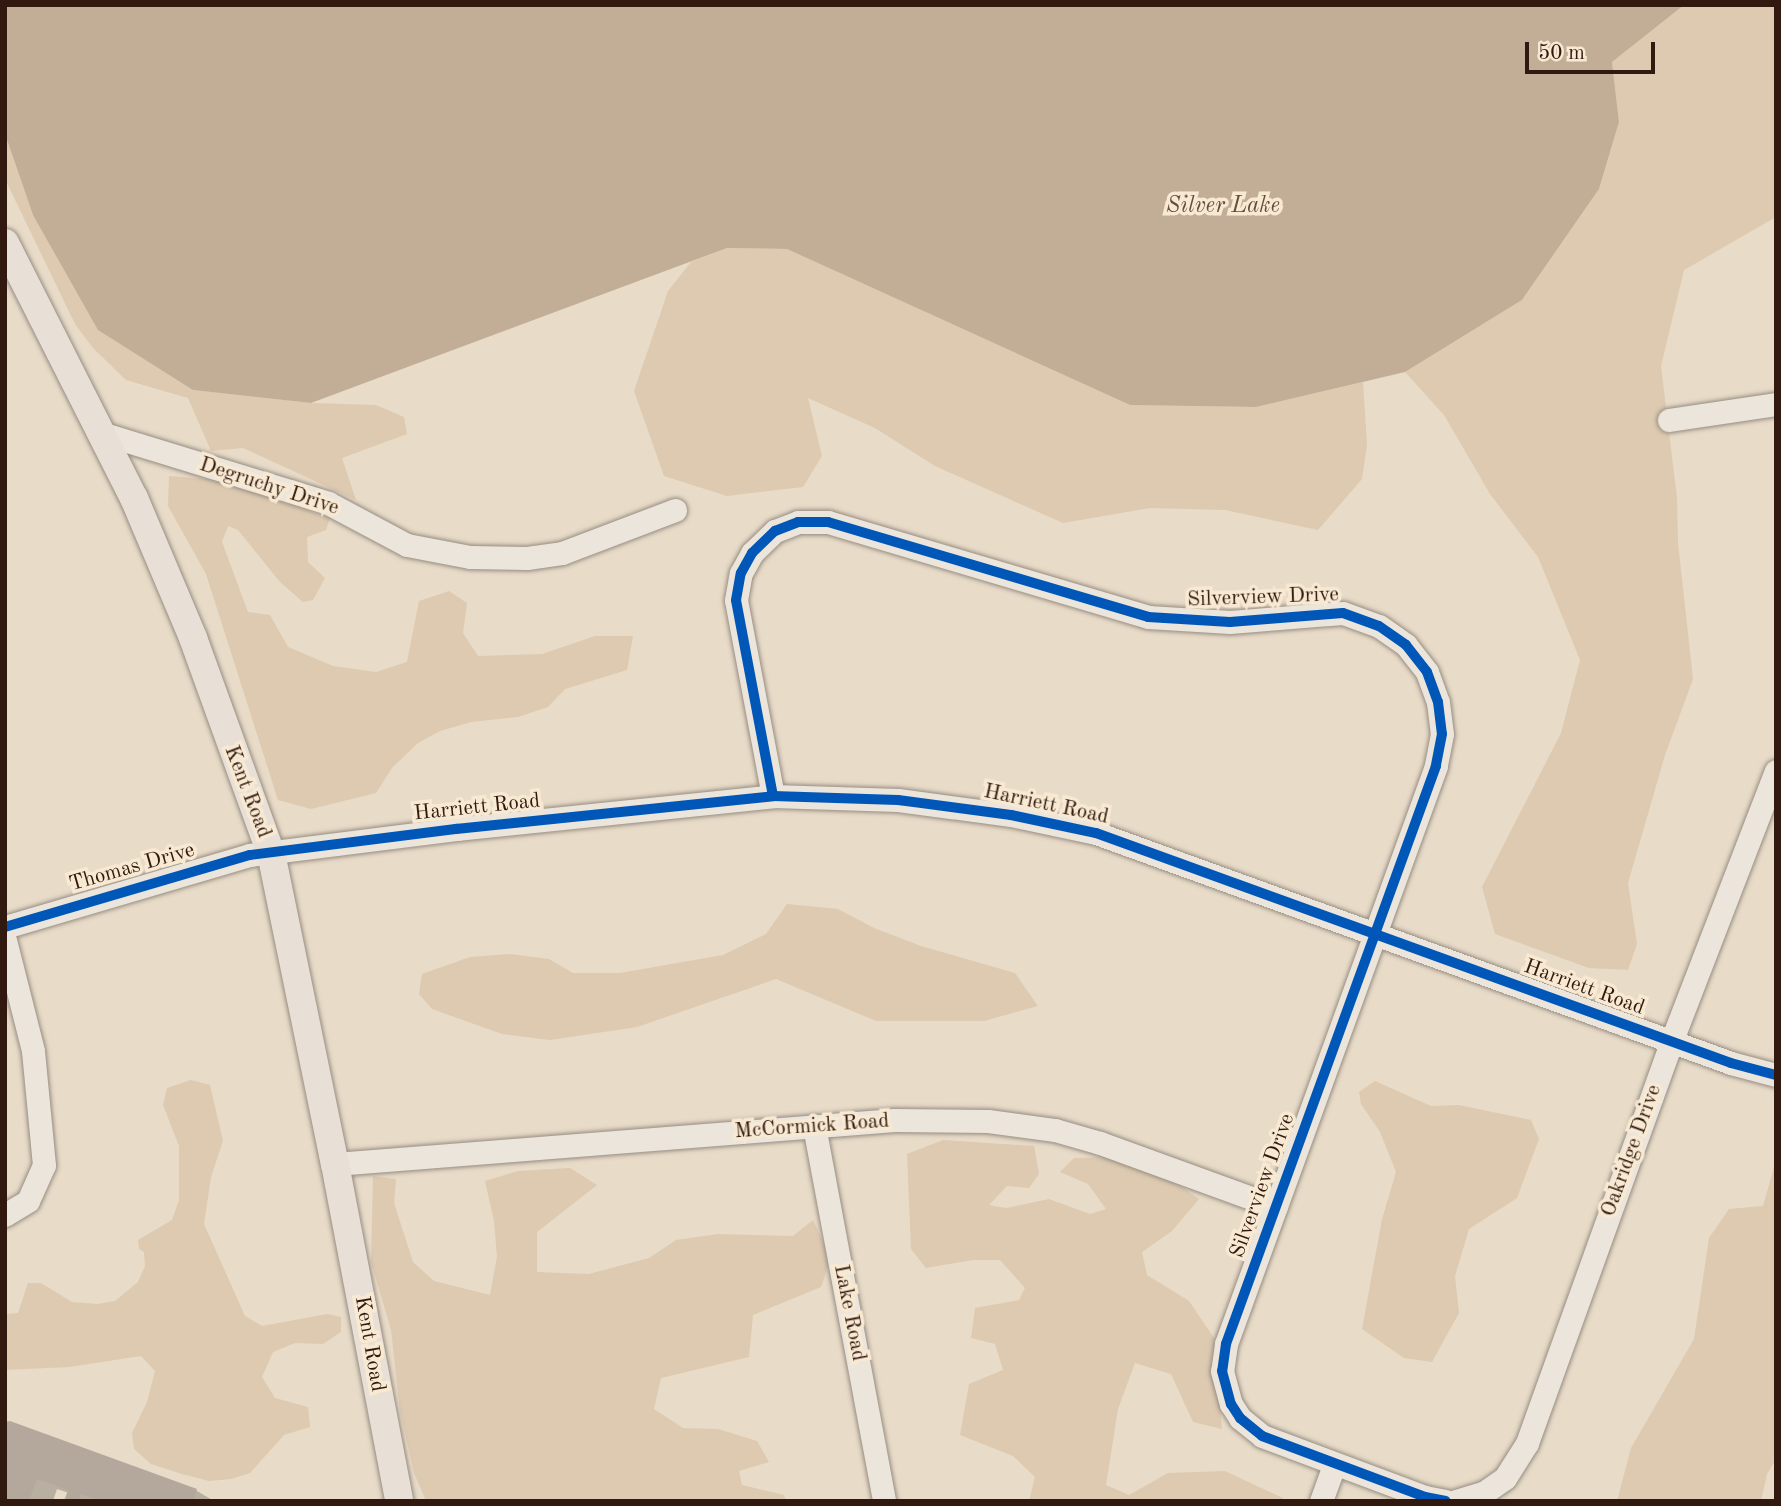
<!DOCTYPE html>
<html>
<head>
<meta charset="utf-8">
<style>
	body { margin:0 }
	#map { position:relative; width:1781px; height:1506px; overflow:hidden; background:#e8dbc8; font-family:"Old Standard TT",serif }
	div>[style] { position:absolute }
	.green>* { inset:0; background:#ddcab1 }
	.water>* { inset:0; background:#c2ae96 }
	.shadow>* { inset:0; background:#0003 }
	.building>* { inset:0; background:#b3a89b }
	.roads { filter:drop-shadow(0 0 2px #978d81) drop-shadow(0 0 2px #978d81) }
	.minor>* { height:23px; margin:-11.5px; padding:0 11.5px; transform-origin:11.5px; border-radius:11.5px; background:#ebe5dc }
	.major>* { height:28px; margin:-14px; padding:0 14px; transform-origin:14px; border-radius:14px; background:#e8e0d6 }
	.cycleway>* { height:10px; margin:-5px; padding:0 5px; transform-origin:5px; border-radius:5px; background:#0057b8 }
	span { translate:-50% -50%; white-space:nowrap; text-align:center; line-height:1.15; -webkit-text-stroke:7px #f8e9d3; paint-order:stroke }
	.street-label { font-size:21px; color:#31190f }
	.water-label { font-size:23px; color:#654d3d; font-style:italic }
	.frame { position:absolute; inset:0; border:7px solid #31190f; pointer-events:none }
	.scale { position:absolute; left:1525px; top:42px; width:130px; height:32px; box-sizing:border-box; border:4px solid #31190f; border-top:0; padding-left:9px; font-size:21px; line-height:24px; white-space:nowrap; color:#31190f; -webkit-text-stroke:5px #f8e9d3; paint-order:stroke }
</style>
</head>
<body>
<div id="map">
	<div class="green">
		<div style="clip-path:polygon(1684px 5px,1776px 5px,1776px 217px,1684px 270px,1661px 366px,1677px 498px,1678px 543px,1693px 679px,1665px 755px,1628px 883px,1637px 944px,1628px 970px,1589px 968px,1495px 934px,1482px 887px,1561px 733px,1580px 660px,1538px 557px,1490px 494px,1444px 415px,1405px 372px,1522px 300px,1599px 189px,1619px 122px,1612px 62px)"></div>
		<div style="clip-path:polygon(5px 134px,33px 215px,193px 390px,311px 403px,376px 405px,404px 417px,407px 434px,342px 458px,356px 500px,243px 448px,211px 451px,188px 398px,126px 380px,93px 348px,75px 324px,5px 179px)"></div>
		<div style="clip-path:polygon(727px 248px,787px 249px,1130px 405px,1256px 407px,1363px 382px,1367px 445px,1362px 479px,1318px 530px,1225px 510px,1150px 508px,1063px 523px,935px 466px,875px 428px,808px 398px,822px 456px,803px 487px,727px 496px,664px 476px,634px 391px,668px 291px,691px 262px)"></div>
		<div style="clip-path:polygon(169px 476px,218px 480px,330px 518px,326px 530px,307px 537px,308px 562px,325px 578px,313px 600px,303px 602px,280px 582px,238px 530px,228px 526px,222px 542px,248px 612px,270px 615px,288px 647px,333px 666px,376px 672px,407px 662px,419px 601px,449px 591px,467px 603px,463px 633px,478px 656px,542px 654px,595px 636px,633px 636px,627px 670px,565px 689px,548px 707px,518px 717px,471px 722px,440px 731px,418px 743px,392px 768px,376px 793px,311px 809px,278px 800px,206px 574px,168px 506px)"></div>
		<div style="clip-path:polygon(787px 904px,838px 909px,874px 928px,921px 946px,1015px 973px,1038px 1006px,984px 1021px,876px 1021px,776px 979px,637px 1027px,550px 1040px,502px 1034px,432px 1009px,419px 994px,422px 974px,470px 957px,510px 954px,549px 959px,573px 973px,620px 973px,723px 955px,766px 934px)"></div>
		<div style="clip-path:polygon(191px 1080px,210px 1085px,223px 1141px,211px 1177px,204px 1224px,245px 1316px,262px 1326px,327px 1314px,341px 1317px,341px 1332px,323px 1344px,295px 1343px,273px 1352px,262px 1377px,275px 1398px,308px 1407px,310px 1427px,284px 1435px,250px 1473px,231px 1479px,209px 1481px,182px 1474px,151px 1464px,134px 1449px,132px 1433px,147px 1402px,155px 1371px,141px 1356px,69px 1367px,5px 1370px,5px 1314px,18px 1313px,28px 1283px,41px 1283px,72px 1302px,97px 1304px,115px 1301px,138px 1282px,145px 1266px,144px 1252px,139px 1249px,138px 1240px,172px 1220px,179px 1200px,179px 1146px,163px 1105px,167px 1088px)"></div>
		<div style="clip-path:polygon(1375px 1081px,1431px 1106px,1459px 1105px,1531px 1120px,1539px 1139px,1517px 1198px,1469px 1229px,1455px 1276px,1459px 1313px,1432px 1362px,1404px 1358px,1362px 1329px,1382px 1219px,1396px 1172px,1380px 1132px,1361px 1104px,1359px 1092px)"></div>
		<div style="clip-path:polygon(943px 1140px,1034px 1146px,1039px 1174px,1029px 1188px,1007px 1186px,989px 1205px,1006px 1208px,1049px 1199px,1090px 1214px,1106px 1209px,1088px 1184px,1060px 1172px,1074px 1158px,1109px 1157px,1156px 1169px,1199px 1199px,1172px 1231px,1142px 1252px,1147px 1275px,1189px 1301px,1214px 1338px,1222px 1429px,1193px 1422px,1171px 1374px,1135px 1363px,1118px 1409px,1106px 1485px,1129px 1495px,1168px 1473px,1225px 1471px,1283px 1498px,1282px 1501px,1029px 1501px,1035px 1477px,1013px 1456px,960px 1435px,969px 1384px,1003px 1370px,995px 1344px,971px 1338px,975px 1308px,1019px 1300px,1025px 1288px,1000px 1260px,973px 1260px,926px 1268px,911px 1249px,907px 1154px)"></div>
		<div style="clip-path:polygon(1776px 1140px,1776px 1459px,1767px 1474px,1761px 1501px,1617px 1501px,1631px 1448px,1694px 1339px,1709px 1238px,1729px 1209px,1763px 1206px,1774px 1167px)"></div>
		<div style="clip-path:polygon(570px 1168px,597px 1185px,537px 1232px,537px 1272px,589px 1274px,649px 1258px,676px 1240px,718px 1234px,793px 1236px,813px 1220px,831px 1258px,821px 1287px,753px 1315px,749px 1357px,661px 1378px,654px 1409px,683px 1428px,718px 1429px,757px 1441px,769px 1462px,739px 1471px,742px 1485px,784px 1495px,786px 1501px,426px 1501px,414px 1473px,400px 1411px,391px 1330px,371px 1262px,373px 1176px,396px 1179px,394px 1203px,413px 1262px,434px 1281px,490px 1295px,497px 1257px,494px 1221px,485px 1181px,518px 1171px)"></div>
	</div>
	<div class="water">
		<div style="clip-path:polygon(5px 5px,1684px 5px,1612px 62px,1619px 122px,1599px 189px,1522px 300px,1405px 372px,1256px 407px,1130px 405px,787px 249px,727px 248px,311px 403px,193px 390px,98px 330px,33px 215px,5px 134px)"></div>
	</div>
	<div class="shadow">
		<div style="clip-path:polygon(5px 1424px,197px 1491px,214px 1501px,66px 1501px,69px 1493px,57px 1489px,53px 1501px,5px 1501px)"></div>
	</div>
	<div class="building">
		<div style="clip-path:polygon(10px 1421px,197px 1489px,193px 1501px,101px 1501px,81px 1494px,78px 1501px,64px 1501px,68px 1490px,37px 1479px,29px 1501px,5px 1501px,5px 1422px)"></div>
	</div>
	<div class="roads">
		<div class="minor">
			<div style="left:1669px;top:420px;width:108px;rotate:-8.5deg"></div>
			<div style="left:101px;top:433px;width:238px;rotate:17.1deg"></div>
			<div style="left:328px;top:503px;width:89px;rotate:28deg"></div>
			<div style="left:407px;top:545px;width:64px;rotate:10.8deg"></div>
			<div style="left:470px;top:557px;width:57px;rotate:1deg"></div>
			<div style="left:527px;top:558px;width:35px;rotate:-8deg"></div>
			<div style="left:562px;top:553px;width:121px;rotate:-20.8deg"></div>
			<div style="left:773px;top:796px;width:199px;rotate:-100.7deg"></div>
			<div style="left:736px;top:600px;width:27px;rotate:-80deg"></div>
			<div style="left:741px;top:573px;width:23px;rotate:-61deg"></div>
			<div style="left:752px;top:553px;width:32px;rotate:-44deg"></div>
			<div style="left:775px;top:531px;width:25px;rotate:-21deg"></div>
			<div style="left:798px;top:522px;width:30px"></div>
			<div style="left:828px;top:522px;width:334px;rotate:16.5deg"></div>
			<div style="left:1148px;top:617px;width:82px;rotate:3.5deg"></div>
			<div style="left:1230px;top:622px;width:113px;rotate:-4.6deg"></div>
			<div style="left:1343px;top:613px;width:38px;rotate:20deg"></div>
			<div style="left:1379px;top:626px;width:33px;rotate:35deg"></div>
			<div style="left:1406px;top:645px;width:34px;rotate:52deg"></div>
			<div style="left:1427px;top:672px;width:32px;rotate:70deg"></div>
			<div style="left:1438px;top:702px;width:32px;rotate:83deg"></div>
			<div style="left:1442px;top:734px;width:33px;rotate:101deg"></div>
			<div style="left:1436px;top:766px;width:615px;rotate:109.97deg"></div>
			<div style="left:1226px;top:1344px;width:27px;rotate:98deg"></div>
			<div style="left:1222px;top:1371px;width:34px;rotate:75deg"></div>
			<div style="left:1231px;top:1404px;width:17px;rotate:57deg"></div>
			<div style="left:1240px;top:1418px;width:28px;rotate:39deg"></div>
			<div style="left:1262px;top:1436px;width:174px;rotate:20.5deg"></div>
			<div style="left:1425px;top:1497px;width:21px;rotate:11deg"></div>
			<div style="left:5px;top:927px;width:255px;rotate:-16.4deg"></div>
			<div style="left:250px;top:855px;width:208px;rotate:-7.2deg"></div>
			<div style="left:456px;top:829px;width:319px;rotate:-5.9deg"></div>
			<div style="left:773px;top:796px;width:125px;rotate:1.8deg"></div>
			<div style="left:898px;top:800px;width:114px;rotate:7.6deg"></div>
			<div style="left:1011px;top:815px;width:87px;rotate:12deg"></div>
			<div style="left:1096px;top:833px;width:675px;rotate:19.91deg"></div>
			<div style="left:1731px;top:1063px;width:47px;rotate:14.9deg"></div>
			<div style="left:5px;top:940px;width:114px;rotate:75.8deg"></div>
			<div style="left:33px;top:1051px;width:115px;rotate:84.5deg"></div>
			<div style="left:44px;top:1165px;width:39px;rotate:114deg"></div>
			<div style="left:28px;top:1201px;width:27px;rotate:149deg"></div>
			<div style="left:814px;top:1126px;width:381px;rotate:79.4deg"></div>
			<div style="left:335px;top:1164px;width:561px;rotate:-4.5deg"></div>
			<div style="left:894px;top:1120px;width:94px;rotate:0.6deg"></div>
			<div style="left:988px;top:1121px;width:68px;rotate:7.7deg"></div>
			<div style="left:1055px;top:1130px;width:47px;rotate:16.1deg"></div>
			<div style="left:1100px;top:1143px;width:187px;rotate:20deg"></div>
			<div style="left:1321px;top:1501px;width:38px;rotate:-70deg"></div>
			<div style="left:1456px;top:1501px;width:30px;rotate:-17deg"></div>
			<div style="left:1485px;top:1492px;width:24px;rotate:-35deg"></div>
			<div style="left:1505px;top:1478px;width:41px;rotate:-57.8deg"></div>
			<div style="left:1527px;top:1443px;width:428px;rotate:-70.2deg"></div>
			<div style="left:1672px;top:1040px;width:288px;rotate:-68.9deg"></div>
		</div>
		<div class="major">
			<div style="left:5px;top:243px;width:286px;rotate:63.2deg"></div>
			<div style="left:134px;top:498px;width:152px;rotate:67.1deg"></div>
			<div style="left:193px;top:638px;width:229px;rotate:70.1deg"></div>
			<div style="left:271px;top:853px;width:318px;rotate:78.4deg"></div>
			<div style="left:335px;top:1164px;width:343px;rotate:79.2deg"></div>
		</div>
	</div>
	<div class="cycleway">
		<div style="left:773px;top:796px;width:199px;rotate:-100.7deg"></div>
		<div style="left:736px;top:600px;width:27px;rotate:-80deg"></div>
		<div style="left:741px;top:573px;width:23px;rotate:-61deg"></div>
		<div style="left:752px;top:553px;width:32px;rotate:-44deg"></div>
		<div style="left:775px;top:531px;width:25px;rotate:-21deg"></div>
		<div style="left:798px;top:522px;width:30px"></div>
		<div style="left:828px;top:522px;width:334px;rotate:16.5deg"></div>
		<div style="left:1148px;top:617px;width:82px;rotate:3.5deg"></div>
		<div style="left:1230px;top:622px;width:113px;rotate:-4.6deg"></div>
		<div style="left:1343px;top:613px;width:38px;rotate:20deg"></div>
		<div style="left:1379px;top:626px;width:33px;rotate:35deg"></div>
		<div style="left:1406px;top:645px;width:34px;rotate:52deg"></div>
		<div style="left:1427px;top:672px;width:32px;rotate:70deg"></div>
		<div style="left:1438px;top:702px;width:32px;rotate:83deg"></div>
		<div style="left:1442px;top:734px;width:33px;rotate:101deg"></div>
		<div style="left:1436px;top:766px;width:615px;rotate:109.97deg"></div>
		<div style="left:1226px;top:1344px;width:27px;rotate:98deg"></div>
		<div style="left:1222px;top:1371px;width:34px;rotate:75deg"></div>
		<div style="left:1231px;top:1404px;width:17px;rotate:57deg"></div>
		<div style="left:1240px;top:1418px;width:28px;rotate:39deg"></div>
		<div style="left:1262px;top:1436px;width:174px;rotate:20.5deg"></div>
		<div style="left:1425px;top:1497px;width:21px;rotate:11deg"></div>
		<div style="left:5px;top:927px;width:255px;rotate:-16.4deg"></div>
		<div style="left:250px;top:855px;width:208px;rotate:-7.2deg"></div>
		<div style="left:456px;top:829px;width:319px;rotate:-5.9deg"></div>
		<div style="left:773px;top:796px;width:125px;rotate:1.8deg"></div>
		<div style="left:898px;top:800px;width:114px;rotate:7.6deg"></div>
		<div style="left:1011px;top:815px;width:87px;rotate:12deg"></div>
		<div style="left:1096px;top:833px;width:675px;rotate:19.91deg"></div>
		<div style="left:1731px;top:1063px;width:47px;rotate:14.9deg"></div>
	</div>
	<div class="street-label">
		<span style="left:269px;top:487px;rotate:18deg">Degruchy Drive</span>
		<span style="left:1263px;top:598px;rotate:-2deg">Silverview Drive</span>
		<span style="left:247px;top:792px;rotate:69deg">Kent Road</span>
		<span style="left:1046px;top:805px;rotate:12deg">Harriett Road</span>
		<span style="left:477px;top:808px;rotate:-6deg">Harriett Road</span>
		<span style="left:132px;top:868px;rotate:-16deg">Thomas Drive</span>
		<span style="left:1584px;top:988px;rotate:20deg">Harriett Road</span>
		<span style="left:812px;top:1127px;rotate:-4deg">McCormick Road</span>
		<span style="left:1632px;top:1151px;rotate:-70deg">Oakridge Drive</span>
		<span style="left:1263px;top:1186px;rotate:-70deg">Silverview Drive</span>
		<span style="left:849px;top:1313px;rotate:79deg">Lake Road</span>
		<span style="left:369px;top:1344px;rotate:80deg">Kent Road</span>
	</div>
	<div class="water-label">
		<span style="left:1223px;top:206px">Silver Lake</span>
	</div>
	<div class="frame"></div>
	<div class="scale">50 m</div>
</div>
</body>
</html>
